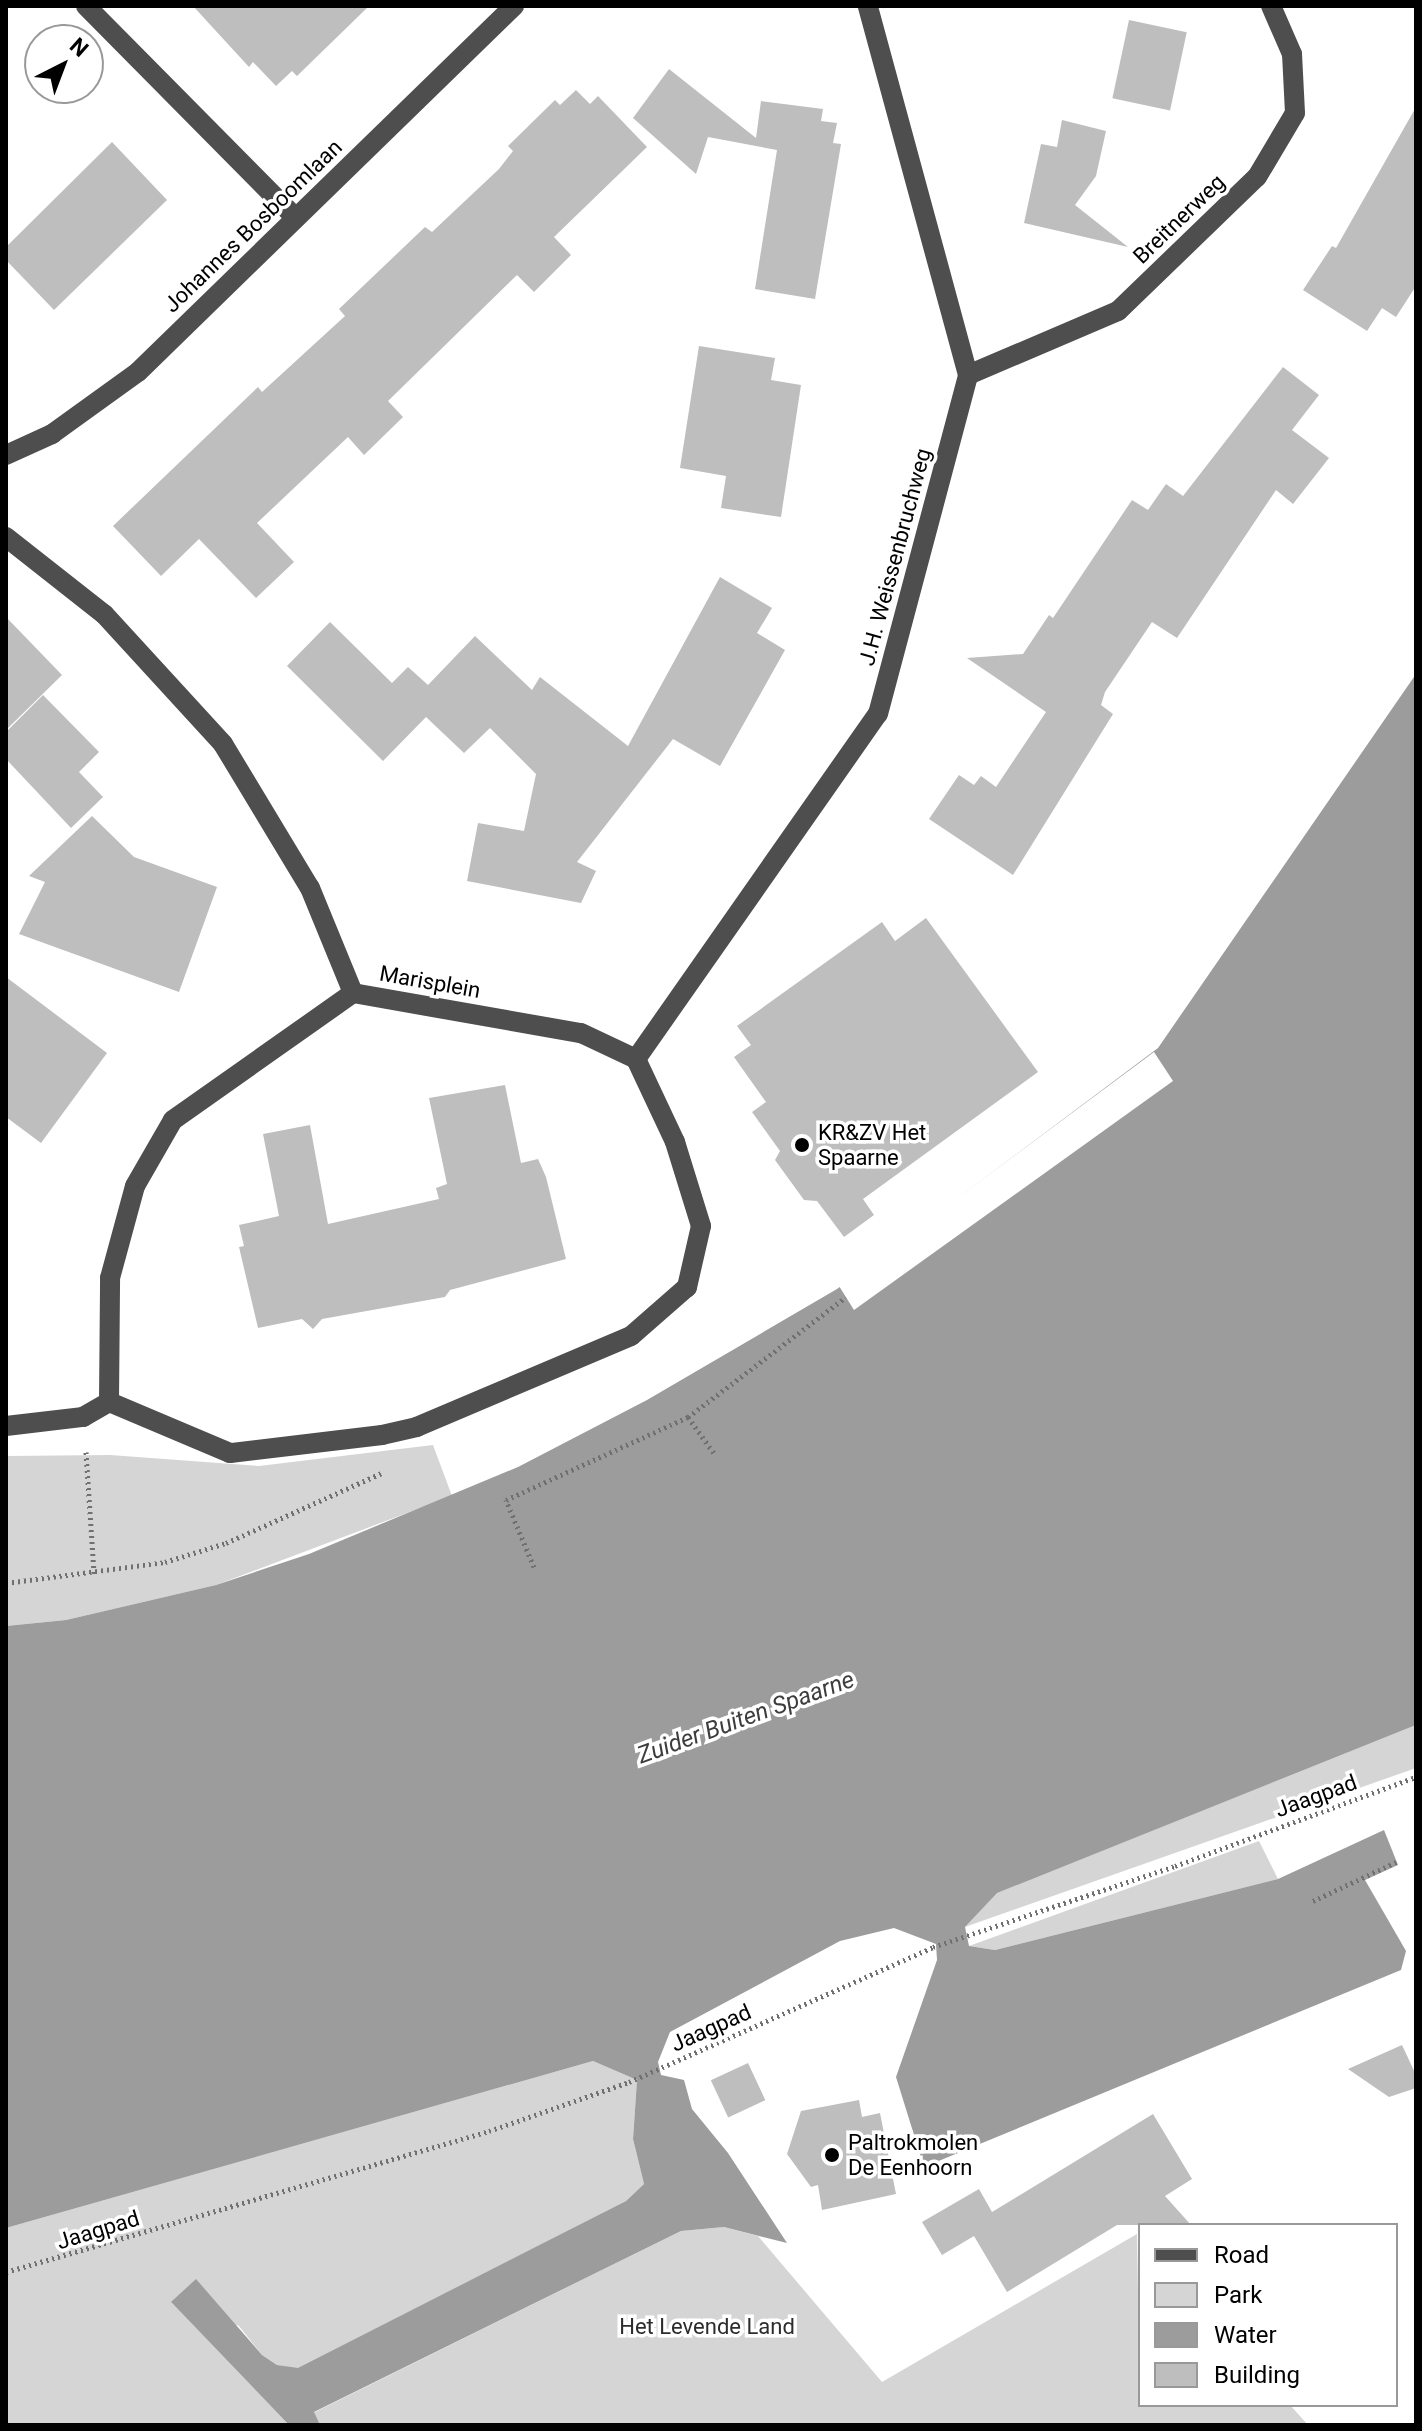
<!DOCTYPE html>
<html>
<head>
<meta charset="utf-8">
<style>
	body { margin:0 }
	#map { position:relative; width:1422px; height:2431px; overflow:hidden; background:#fff; font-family:Roboto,sans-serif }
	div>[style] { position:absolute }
	.green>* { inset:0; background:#d5d5d5 }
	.water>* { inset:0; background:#9c9c9c }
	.pier>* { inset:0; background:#fff }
	.building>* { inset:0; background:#bebebe; transform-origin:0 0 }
	.path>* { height:5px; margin-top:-2.5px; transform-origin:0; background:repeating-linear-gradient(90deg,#707070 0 2px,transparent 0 6px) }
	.minor>* { height:20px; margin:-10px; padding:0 10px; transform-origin:10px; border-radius:10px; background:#4e4e4e }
	.dots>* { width:22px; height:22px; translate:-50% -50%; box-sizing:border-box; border:4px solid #fff; border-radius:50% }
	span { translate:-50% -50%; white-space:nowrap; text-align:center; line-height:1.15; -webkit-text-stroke:7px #fff; paint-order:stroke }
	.street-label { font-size:22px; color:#000 }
	.poi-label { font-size:22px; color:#000 }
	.left { translate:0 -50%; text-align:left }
	.park-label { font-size:22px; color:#2c2c2c }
	.water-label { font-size:24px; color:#3d3d3d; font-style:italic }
	.frame { position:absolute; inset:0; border:8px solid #000; pointer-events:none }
	.legend { position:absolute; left:1138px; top:2223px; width:260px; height:184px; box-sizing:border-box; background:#fff; border:2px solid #999; margin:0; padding:10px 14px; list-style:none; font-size:24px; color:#000 }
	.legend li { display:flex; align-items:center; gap:16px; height:40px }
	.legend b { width:40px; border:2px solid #999 }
	.north { position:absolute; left:24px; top:24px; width:80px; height:80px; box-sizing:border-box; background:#fff; border:2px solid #999; border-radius:50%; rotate:42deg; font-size:22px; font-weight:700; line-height:32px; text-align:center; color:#000 }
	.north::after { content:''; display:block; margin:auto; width:28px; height:36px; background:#000; clip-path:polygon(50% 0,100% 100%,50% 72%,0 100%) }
</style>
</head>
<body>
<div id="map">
	<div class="green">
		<div style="clip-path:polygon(433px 1445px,452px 1496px,216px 1585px,66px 1620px,6px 1626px,6px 1456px,110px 1455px,259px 1466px)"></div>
		<div style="clip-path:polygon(1416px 1725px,1416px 1768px,965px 1927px,996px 1893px)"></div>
		<div style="clip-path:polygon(1259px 1841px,1278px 1879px,995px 1950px,969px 1946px)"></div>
		<div style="clip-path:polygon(593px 2061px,637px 2080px,633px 2139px,644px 2184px,626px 2201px,298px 2369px,277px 2365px,262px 2355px,239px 2326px,171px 2302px,289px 2425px,6px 2425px,6px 2228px)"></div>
		<div style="clip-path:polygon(724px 2227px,758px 2236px,882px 2382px,1137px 2234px,1140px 2405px,1290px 2405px,1308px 2425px,320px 2425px,313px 2413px,681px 2231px)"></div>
	</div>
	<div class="water">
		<div style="clip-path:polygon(1416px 674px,1416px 1725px,997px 1893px,965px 1927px,969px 1946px,995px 1950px,1278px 1879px,1384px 1830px,1398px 1865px,1365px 1880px,1406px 1951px,1401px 1970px,924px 2167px,896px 2077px,937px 1960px,936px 1944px,894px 1928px,840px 1941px,670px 2032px,658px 2062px,661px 2075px,684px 2080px,692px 2109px,728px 2153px,787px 2243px,724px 2227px,681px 2231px,314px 2412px,320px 2425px,289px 2425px,171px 2302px,196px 2279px,262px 2355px,277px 2365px,298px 2368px,626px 2201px,644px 2184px,633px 2139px,637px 2080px,593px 2061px,6px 2228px,6px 1626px,66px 1620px,216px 1585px,309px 1554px,518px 1467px,647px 1400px,837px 1289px,1158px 1048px)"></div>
	</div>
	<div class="pier">
		<div style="clip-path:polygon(1154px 1052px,1173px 1081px,854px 1310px,839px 1286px)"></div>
	</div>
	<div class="building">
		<div style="clip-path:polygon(193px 6px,369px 6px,297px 76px,292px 71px,276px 86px,253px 62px,249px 67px)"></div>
		<div style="left:1129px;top:20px;width:59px;height:80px;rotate:12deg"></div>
		<div style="clip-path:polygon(669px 69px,756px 138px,761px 101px,823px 109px,821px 121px,837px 123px,833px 143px,841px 144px,815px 299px,755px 289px,777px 150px,708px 137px,696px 174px,633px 118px)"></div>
		<div style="clip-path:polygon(576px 90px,590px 104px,598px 96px,647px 147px,554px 237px,571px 255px,534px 292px,517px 275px,388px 401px,403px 417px,364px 455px,348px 437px,257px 523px,294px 562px,256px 598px,199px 539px,161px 576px,113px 526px,258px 387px,262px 392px,345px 316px,339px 309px,425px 227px,432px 232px,499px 169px,513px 151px,508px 146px,555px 100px,560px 105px)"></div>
		<div style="clip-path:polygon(1416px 107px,1416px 286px,1396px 317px,1382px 308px,1367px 331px,1303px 290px,1332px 246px,1336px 248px)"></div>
		<div style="clip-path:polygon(1062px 120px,1106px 131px,1096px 176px,1075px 205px,1128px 247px,1024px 223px,1041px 144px,1057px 147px)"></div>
		<div style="clip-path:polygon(112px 142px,167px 200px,54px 310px,6px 260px,6px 247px)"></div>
		<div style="clip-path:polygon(699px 346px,775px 358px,771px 380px,801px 385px,781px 517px,721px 508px,726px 476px,680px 468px)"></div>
		<div style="clip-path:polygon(1283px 367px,1319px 395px,1292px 430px,1329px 458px,1293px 504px,1276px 490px,1177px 638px,1152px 622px,1105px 692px,1101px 705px,1113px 714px,1013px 875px,929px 819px,959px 775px,974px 785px,981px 776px,996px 787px,1046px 712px,967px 658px,1023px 654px,1049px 615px,1053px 618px,1132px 500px,1148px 510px,1166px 484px,1183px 496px)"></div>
		<div style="clip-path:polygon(720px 577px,772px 608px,757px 633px,785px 650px,720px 766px,673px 739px,577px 862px,596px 871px,581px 903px,467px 881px,478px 823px,524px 831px,536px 774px,490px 728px,464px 753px,426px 717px,383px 761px,287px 666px,330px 622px,392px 683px,408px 667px,428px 685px,475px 636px,532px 690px,540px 677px,628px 746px)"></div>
		<div style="clip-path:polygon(6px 617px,62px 675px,6px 730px)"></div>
		<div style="clip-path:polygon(43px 695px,99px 752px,79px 772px,103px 797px,71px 828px,6px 759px,6px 732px)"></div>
		<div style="clip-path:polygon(92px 816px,134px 857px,217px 887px,179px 992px,19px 934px,45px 882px,29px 876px)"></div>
		<div style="clip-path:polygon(926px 918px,1038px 1072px,863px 1199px,874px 1215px,844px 1237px,817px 1201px,804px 1200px,775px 1160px,780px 1151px,752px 1112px,766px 1102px,734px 1057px,751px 1045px,737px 1026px,882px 922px,895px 941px)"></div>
		<div style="clip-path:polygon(6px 977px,107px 1053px,41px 1143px,6px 1117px)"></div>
		<div style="clip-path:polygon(505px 1085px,521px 1163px,538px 1159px,546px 1177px,566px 1259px,450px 1290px,445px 1297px,322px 1319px,313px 1329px,302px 1319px,258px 1328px,239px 1247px,244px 1246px,239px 1225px,279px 1216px,263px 1134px,310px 1125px,328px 1224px,439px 1199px,436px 1188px,447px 1184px,429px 1098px)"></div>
		<div style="clip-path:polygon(1402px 2045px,1416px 2075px,1416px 2088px,1389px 2097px,1348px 2069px)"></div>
		<div style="left:748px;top:2063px;width:41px;height:41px;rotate:65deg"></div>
		<div style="clip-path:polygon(859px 2100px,862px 2117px,880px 2113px,896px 2194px,822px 2210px,818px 2185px,811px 2187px,787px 2154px,801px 2111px)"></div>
		<div style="clip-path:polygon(1153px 2114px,1192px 2179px,1165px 2196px,1191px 2225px,1117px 2225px,1007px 2292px,974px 2236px,942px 2255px,922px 2222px,979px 2189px,992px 2212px)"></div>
	</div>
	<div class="path">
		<div style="left:688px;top:1417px;width:44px;rotate:54.2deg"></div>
		<div style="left:86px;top:1452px;width:122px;rotate:86.2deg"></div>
		<div style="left:534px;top:1567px;width:73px;rotate:-112.7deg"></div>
		<div style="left:506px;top:1500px;width:200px;rotate:-24.5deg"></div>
		<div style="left:688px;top:1417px;width:198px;rotate:-37.2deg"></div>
		<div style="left:6px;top:1583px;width:160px;rotate:-7.5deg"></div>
		<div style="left:165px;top:1562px;width:64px;rotate:-17.3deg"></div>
		<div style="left:226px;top:1543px;width:171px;rotate:-24.2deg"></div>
		<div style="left:1313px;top:1901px;width:94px;rotate:-25.2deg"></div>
		<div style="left:6px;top:2272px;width:503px;rotate:-16.27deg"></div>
		<div style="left:489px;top:2131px;width:148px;rotate:-19.3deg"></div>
		<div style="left:629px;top:2082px;width:333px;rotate:-23.9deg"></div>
		<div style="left:933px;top:1947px;width:255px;rotate:-18.5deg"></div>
		<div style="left:1175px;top:1866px;width:257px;rotate:-20.3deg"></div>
	</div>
	<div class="minor">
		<div style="left:86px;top:6px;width:297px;rotate:45.3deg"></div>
		<div style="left:968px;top:375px;width:163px;rotate:-23.1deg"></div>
		<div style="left:1118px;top:311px;width:193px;rotate:-44deg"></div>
		<div style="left:1257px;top:177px;width:74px;rotate:-59.3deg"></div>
		<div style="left:1295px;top:113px;width:59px;rotate:-92.9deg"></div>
		<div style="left:1292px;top:54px;width:52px;rotate:-113.6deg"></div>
		<div style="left:6px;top:455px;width:51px;rotate:-24.5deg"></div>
		<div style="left:52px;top:434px;width:106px;rotate:-35.8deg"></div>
		<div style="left:138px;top:372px;width:525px;rotate:-44.23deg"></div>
		<div style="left:6px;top:537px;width:125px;rotate:38.2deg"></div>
		<div style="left:104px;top:614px;width:176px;rotate:47.5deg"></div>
		<div style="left:223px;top:744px;width:168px;rotate:58.9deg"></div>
		<div style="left:310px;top:888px;width:113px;rotate:67.7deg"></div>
		<div style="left:353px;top:993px;width:231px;rotate:10deg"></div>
		<div style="left:581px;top:1033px;width:61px;rotate:25.3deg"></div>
		<div style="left:636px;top:1059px;width:92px;rotate:64.8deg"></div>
		<div style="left:675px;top:1142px;width:88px;rotate:72.8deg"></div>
		<div style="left:701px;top:1226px;width:63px;rotate:102.9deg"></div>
		<div style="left:687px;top:1287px;width:74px;rotate:138.8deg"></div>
		<div style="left:631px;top:1336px;width:233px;rotate:157deg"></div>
		<div style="left:417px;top:1427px;width:36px;rotate:167deg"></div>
		<div style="left:382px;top:1435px;width:153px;rotate:173.2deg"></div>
		<div style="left:230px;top:1453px;width:131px;rotate:-157.1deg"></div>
		<div style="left:109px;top:1402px;width:124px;rotate:-89.5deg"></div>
		<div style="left:110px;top:1278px;width:95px;rotate:-74.8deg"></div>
		<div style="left:135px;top:1186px;width:76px;rotate:-60.1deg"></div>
		<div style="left:173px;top:1120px;width:220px;rotate:-35.2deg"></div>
		<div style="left:636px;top:1059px;width:421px;rotate:-55deg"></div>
		<div style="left:878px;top:714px;width:351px;rotate:-75.1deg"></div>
		<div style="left:968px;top:375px;width:382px;rotate:-105.2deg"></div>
		<div style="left:6px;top:1426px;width:78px;rotate:-6.7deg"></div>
		<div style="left:83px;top:1417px;width:30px;rotate:-30deg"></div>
	</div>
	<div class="dots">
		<div style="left:802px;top:1145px;background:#000"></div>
		<div style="left:832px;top:2155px;background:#000"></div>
	</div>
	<div class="street-label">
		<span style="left:1179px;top:219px;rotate:-44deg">Breitnerweg</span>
		<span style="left:253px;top:226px;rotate:-44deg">Johannes Bosboomlaan</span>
		<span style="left:895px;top:557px;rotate:-75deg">J.H. Weissenbruchweg</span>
		<span style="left:430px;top:982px;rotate:10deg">Marisplein</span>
		<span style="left:1316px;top:1796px;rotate:-20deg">Jaagpad</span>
		<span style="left:711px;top:2028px;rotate:-24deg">Jaagpad</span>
		<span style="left:98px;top:2230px;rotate:-17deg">Jaagpad</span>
	</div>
	<div class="poi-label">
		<span class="left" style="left:818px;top:1145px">KR&amp;ZV Het<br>Spaarne</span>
		<span class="left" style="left:848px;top:2155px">Paltrokmolen<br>De Eenhoorn</span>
	</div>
	<div class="park-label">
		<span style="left:707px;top:2327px">Het Levende Land</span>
	</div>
	<div class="water-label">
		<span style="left:746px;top:1718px;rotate:-20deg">Zuider Buiten Spaarne</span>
	</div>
	<div class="frame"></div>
	<ul class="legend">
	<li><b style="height:10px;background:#4e4e4e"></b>Road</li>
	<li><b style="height:22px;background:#d5d5d5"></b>Park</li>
	<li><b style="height:22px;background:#9c9c9c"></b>Water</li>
	<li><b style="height:22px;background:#bebebe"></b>Building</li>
	</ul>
	<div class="north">N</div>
</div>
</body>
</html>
